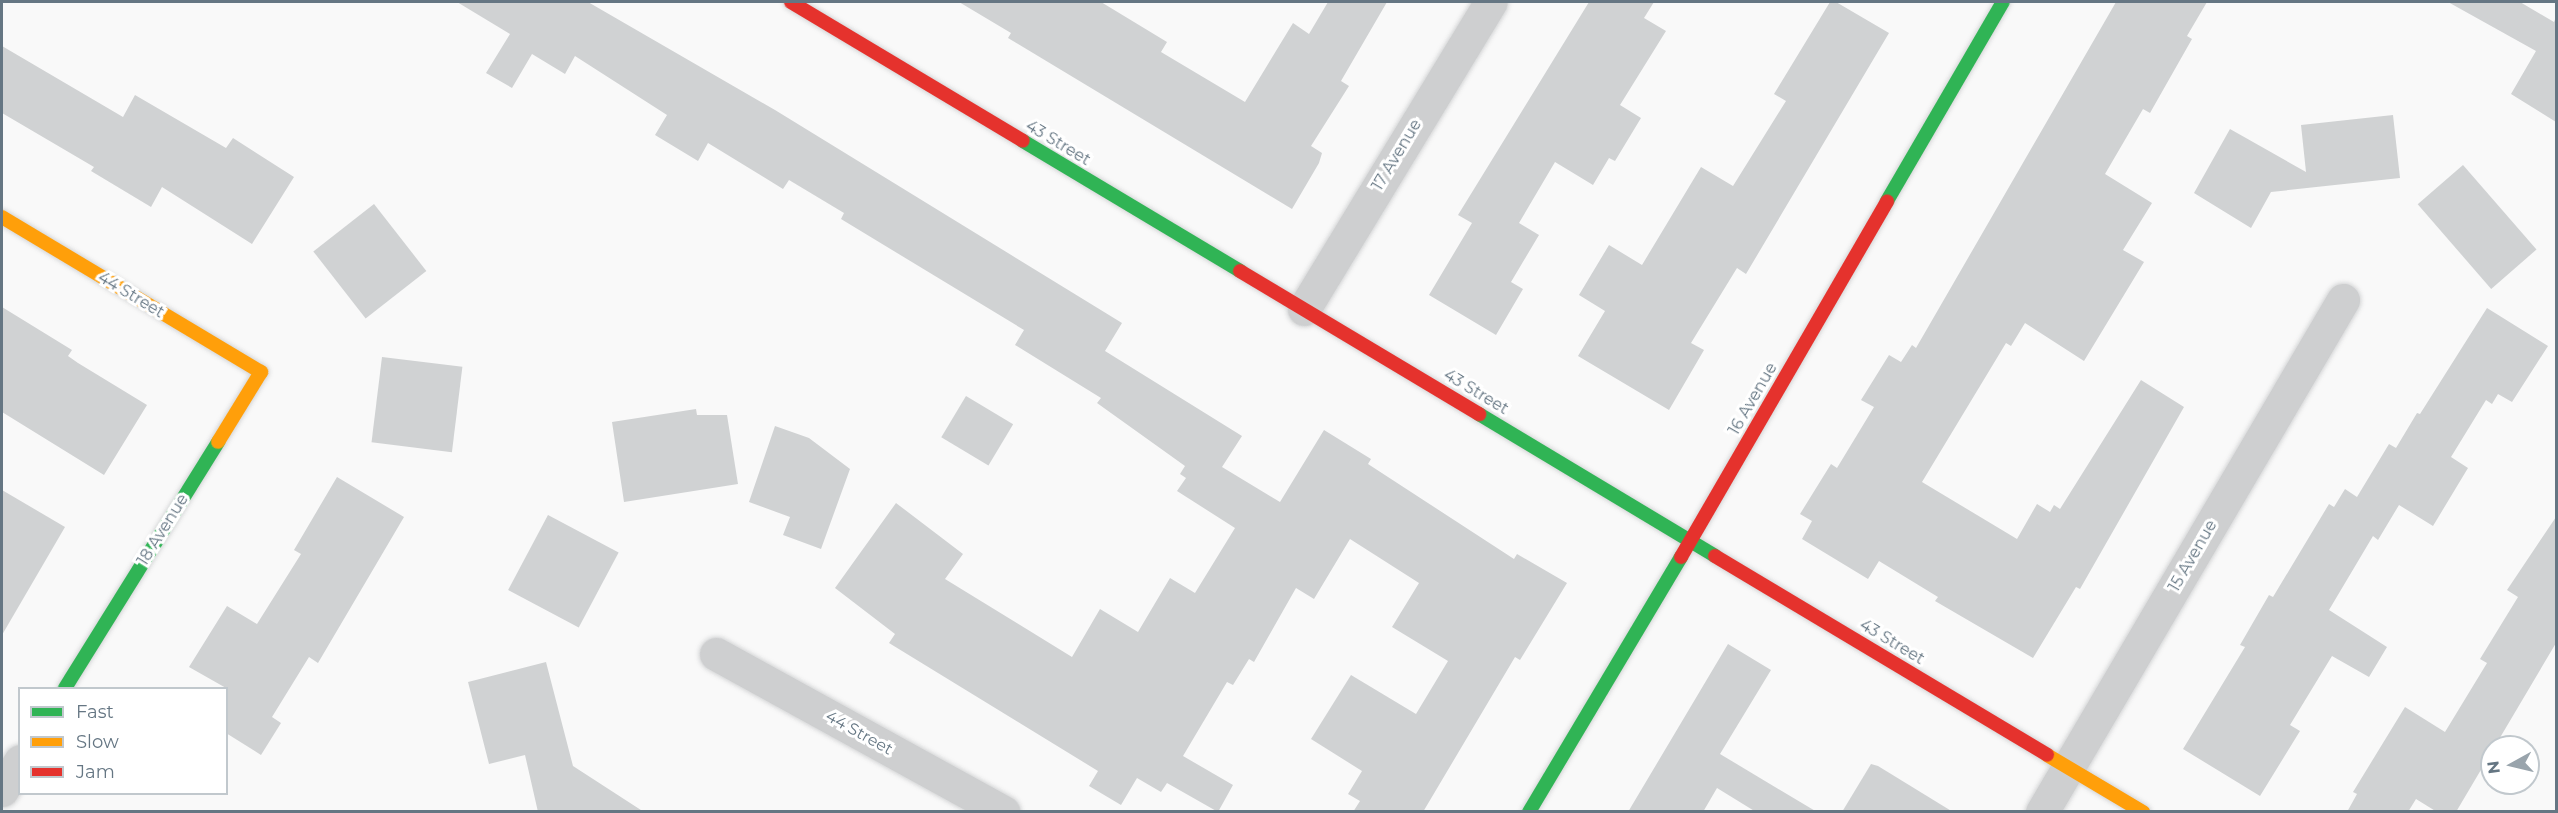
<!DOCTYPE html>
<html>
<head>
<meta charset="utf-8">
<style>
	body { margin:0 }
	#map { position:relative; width:2558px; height:813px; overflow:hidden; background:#f9f9f9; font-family:Montserrat,sans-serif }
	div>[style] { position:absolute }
	.building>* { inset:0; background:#d0d2d3; transform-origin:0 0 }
	.roads { filter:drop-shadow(0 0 2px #d5d6d7) drop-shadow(0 0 2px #d5d6d7) }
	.street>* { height:33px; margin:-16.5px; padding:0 16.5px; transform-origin:16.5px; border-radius:16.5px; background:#cecfd0 }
	.fast>* { height:14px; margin:-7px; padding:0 7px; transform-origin:7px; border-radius:7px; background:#30b455 }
	.slow>* { height:14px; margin:-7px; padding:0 7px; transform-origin:7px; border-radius:7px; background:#ff9f0a }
	.jam>* { height:14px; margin:-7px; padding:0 7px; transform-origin:7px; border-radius:7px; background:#e5322d }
	span { translate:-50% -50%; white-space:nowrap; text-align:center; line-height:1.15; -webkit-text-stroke:6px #fff; paint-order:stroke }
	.street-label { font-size:16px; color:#657683 }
	.frame { position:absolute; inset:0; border:3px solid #657683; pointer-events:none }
	.legend { position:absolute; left:18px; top:687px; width:210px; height:108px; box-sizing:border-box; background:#fff; border:2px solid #c1c8cd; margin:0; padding:8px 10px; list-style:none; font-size:18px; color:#657683 }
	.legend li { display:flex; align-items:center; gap:12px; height:30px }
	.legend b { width:30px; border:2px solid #c1c8cd }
	.north { position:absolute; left:2480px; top:735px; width:60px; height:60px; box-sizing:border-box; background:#fff; border:2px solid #c1c8cd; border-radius:50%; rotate:262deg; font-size:16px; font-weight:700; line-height:24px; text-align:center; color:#657683 }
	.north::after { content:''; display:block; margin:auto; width:21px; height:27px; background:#99a4ac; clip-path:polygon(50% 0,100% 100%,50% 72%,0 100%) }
</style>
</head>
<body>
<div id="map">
	<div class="building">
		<div style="clip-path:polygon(457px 2px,588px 2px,775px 110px,1122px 323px,1105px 351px,1242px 436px,1222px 467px,1280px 502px,1324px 430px,1371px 459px,1368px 464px,1514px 559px,1517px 554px,1567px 583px,1520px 660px,1515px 657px,1423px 812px,1353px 812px,1360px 801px,1348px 794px,1362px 771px,1311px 739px,1351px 675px,1416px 714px,1448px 661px,1392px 627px,1419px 583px,1350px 539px,1314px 599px,1296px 588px,1254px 662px,1249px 659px,1233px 685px,1227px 682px,1183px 756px,1233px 785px,1218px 812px,1167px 783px,1161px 792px,1137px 778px,1121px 805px,1089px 786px,1098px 771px,889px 643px,895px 634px,835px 588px,896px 503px,963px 554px,945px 579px,1072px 657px,1100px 609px,1138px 632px,1170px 578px,1195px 593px,1235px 528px,1177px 491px,1186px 478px,1180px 474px,1185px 466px,1097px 403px,1101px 398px,1015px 345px,1024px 330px,841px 219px,844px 213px,789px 180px,783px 189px,708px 143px,698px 161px,655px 135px,667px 115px,575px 56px,565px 74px,532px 54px,512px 88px,486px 73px,510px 34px)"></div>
		<div style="clip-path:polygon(959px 2px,1101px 2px,1167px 42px,1161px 52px,1245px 102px,1293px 23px,1309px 34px,1328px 2px,1387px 2px,1341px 81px,1349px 86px,1311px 146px,1322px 153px,1319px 163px,1292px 209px,1008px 38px,1011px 33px)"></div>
		<div style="clip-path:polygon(1589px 2px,1654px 2px,1644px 18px,1666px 31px,1620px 105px,1641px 118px,1615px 161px,1609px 158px,1593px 185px,1555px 162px,1519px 223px,1539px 235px,1511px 282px,1523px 289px,1496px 335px,1429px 295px,1472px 223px,1458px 215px)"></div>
		<div style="clip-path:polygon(1830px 2px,1836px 2px,1889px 33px,1746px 274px,1737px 268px,1691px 343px,1704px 350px,1669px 410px,1578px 356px,1605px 311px,1579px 295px,1609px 245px,1642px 265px,1701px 167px,1733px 186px,1786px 101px,1774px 94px)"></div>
		<div style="clip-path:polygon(2116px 2px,2207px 2px,2187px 36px,2192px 39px,2150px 113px,2143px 109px,2105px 174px,2152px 203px,2123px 250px,2144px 262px,2084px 361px,2025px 323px,2011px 346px,2006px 343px,1922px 482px,2017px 539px,2037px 504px,2050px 512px,2054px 505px,2060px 509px,2141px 380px,2184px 407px,2080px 589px,2076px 587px,2033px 658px,1935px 601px,1938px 597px,1879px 561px,1868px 579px,1802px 539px,1812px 521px,1800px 514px,1831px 464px,1837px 468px,1874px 407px,1861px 400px,1889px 355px,1901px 362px,1912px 345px,1916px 348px)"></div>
		<div style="clip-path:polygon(2448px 2px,2520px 2px,2554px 22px,2556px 17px,2556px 122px,2511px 94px,2536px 51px)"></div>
		<div style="clip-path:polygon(2px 46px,123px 117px,135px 95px,226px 148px,233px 138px,294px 177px,252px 244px,162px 187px,151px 207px,91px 171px,94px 167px,2px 113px)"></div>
		<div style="clip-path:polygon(2393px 115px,2400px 178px,2271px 192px,2251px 228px,2194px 193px,2230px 129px,2306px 172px,2301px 125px)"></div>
		<div style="left:2463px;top:165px;width:112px;height:60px;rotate:49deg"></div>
		<div style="left:374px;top:204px;width:85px;height:77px;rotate:52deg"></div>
		<div style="clip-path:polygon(2px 307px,72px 350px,68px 356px,78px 363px,147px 405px,104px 475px,2px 412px)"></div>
		<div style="clip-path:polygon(2487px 308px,2548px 346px,2512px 402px,2498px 394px,2492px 404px,2486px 400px,2451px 457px,2468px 468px,2433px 526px,2399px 505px,2378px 540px,2373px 536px,2329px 610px,2387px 647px,2369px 677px,2332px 656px,2290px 725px,2300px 731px,2260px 796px,2183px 749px,2245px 647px,2240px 645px,2269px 595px,2273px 597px,2329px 504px,2334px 507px,2345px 489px,2357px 497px,2389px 444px,2396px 448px,2417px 413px,2420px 414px)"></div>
		<div style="left:382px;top:357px;width:81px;height:86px;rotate:7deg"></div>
		<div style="left:966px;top:396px;width:55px;height:48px;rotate:31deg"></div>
		<div style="clip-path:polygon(696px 409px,697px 415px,727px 415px,738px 484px,624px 502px,612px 422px)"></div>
		<div style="clip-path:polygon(775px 426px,809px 438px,850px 469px,821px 549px,783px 535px,790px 517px,749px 502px)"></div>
		<div style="clip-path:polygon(337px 477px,404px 517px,318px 663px,309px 657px,272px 717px,281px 723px,261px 755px,226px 733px,226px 688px,189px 667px,227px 606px,257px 624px,301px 554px,294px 550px)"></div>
		<div style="clip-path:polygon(2px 490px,65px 527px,2px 635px)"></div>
		<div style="left:548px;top:515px;width:80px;height:85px;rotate:28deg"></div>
		<div style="clip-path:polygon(2556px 517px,2556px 643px,2456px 812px,2437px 812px,2416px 799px,2408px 812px,2347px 812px,2357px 794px,2353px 792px,2405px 707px,2445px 732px,2487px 663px,2480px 659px,2518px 597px,2507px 590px)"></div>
		<div style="clip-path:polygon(1728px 644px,1771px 670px,1720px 754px,1817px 812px,1756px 812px,1717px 788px,1703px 812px,1628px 812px)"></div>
		<div style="clip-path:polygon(546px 662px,573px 766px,644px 812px,538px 812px,525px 755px,489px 764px,468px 682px)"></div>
		<div style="clip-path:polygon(1871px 764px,1878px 766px,1953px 812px,1842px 812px)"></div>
	</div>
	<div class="roads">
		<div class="street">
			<div style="left:1304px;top:309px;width:359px;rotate:-58.7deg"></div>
			<div style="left:716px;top:654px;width:328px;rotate:28.8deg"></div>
			<div style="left:2px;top:790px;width:34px;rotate:-58deg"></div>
			<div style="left:2042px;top:812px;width:594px;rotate:-59.55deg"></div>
		</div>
		<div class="fast">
			<div style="left:1023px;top:141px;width:253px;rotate:30.9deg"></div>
			<div style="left:1887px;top:201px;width:230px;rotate:-59.8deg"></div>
			<div style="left:1479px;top:414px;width:275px;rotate:31deg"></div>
			<div style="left:65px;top:688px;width:290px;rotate:-58.1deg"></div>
			<div style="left:1529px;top:812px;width:297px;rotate:-59.2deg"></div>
		</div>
		<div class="slow">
			<div style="left:2px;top:217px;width:302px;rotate:30.9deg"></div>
			<div style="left:261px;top:372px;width:82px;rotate:121.6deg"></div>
			<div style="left:2047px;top:755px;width:112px;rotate:30.7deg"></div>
		</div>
		<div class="jam">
			<div style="left:791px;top:2px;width:270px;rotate:30.9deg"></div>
			<div style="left:1240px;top:271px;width:279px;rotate:30.9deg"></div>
			<div style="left:1715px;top:556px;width:387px;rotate:30.9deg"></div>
			<div style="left:1681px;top:557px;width:411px;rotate:-59.9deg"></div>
		</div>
	</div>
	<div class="street-label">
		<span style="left:1058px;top:143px;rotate:31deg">43 Street</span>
		<span style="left:1397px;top:155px;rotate:-59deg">17 Avenue</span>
		<span style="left:131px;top:295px;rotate:31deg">44 Street</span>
		<span style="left:1476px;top:392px;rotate:31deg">43 Street</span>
		<span style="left:1753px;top:399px;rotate:-60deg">16 Avenue</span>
		<span style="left:163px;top:530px;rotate:-58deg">18 Avenue</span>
		<span style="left:2193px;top:556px;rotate:-60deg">15 Avenue</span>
		<span style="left:1892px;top:642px;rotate:31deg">43 Street</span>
		<span style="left:859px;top:733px;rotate:29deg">44 Street</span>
	</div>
	<div class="frame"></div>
	<ul class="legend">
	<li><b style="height:8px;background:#30b455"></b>Fast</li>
	<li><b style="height:8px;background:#ff9f0a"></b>Slow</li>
	<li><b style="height:8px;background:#e5322d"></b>Jam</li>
	</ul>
	<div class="north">N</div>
</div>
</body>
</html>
